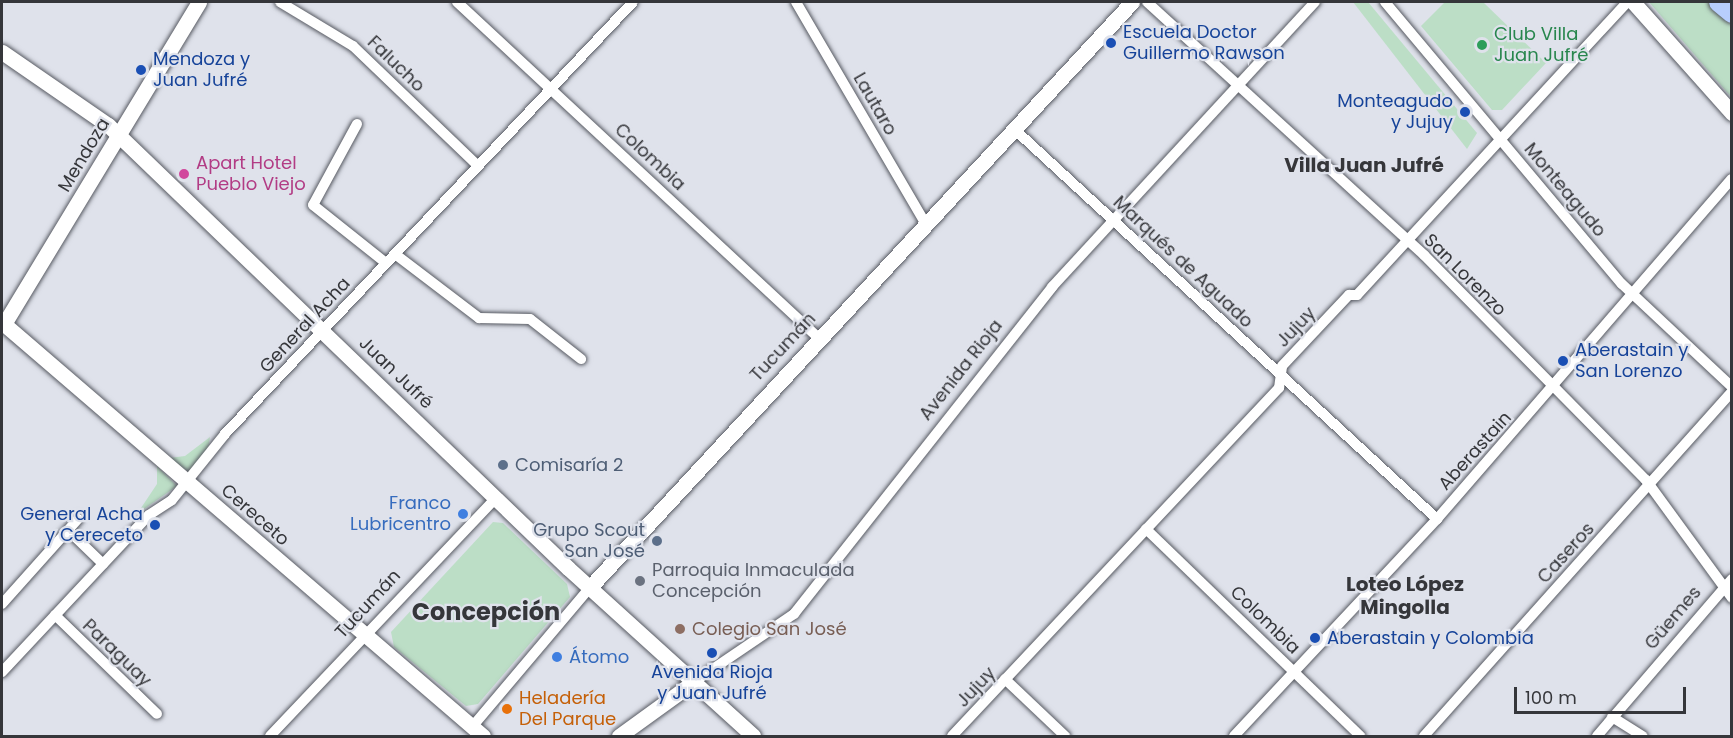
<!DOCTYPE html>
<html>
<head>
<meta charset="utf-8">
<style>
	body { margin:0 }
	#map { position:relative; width:1733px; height:738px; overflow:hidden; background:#dfe2eb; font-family:Poppins,sans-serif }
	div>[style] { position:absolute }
	.green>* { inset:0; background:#bcdec6 }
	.roads { filter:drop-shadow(0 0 2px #575a62) drop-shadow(0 0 2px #575a62) }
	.street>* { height:10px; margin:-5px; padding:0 5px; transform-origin:5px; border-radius:5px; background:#fff }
	.secondary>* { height:15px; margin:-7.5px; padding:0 7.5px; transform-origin:7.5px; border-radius:7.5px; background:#fff }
	.highway>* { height:20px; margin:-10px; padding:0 10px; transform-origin:10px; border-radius:10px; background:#b7cefc }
	.dots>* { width:16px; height:16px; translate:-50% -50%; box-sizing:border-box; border:3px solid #dfe2eb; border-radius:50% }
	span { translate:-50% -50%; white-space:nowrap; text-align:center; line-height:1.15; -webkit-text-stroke:4.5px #dfe2eb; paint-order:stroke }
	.transit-label { font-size:18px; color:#164399 }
	.left { translate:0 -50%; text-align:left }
	.right { translate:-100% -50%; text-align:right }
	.leisure-label { font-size:18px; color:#27864d }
	.street-label { font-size:18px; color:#35363a }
	.hotel-label { font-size:18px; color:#b23c85 }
	.service-label { font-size:18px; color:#4e5e75 }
	.shop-label { font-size:18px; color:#366cbe }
	.worship-label { font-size:18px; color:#5b616d }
	.education-label { font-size:18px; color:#785e54 }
	.food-label { font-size:18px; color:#c56008 }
	.neighbourhood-label { font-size:20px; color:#35363a; font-weight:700 }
	.district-label { font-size:24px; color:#35363a; font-weight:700 }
	.frame { position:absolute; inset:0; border:3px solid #35363a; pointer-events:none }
	.scale { position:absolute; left:1514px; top:687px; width:172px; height:27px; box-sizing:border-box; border:3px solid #35363a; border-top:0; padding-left:8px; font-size:18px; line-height:21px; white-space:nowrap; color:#35363a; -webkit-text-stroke:4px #dfe2eb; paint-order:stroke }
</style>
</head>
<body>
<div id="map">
	<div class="green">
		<div style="clip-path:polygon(1353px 2px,1368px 2px,1477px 133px,1467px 149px)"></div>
		<div style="clip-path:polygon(1445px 2px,1483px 2px,1546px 63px,1502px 110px,1492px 110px,1421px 26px)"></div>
		<div style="clip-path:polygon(1649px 2px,1708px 2px,1731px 24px,1731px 97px)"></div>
		<div style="clip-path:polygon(210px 437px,208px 450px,189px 472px,169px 458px,185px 456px)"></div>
		<div style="clip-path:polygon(157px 466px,177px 486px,137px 514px,157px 484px)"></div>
		<div style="clip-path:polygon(493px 522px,503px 523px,567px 584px,570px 597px,478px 704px,466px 706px,394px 647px,391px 632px)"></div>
	</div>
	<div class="roads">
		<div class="street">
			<div style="left:280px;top:2px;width:85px;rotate:31.1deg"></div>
			<div style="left:353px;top:46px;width:173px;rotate:43.8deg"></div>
			<div style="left:457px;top:2px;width:494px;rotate:42.9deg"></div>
			<div style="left:796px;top:2px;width:256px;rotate:59.7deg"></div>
			<div style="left:1147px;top:2px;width:375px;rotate:42.4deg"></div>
			<div style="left:1424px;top:255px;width:316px;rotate:45.4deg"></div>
			<div style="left:1646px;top:480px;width:146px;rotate:53.9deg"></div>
			<div style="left:1385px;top:2px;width:368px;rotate:50deg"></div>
			<div style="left:1622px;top:284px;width:151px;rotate:43.1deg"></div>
			<div style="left:357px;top:124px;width:92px;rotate:118.5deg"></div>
			<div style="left:313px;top:205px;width:93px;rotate:38.5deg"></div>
			<div style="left:1013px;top:128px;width:577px;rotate:42.68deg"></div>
			<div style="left:395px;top:254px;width:106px;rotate:37.3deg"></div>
			<div style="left:479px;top:318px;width:51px;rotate:1.1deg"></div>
			<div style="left:530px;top:319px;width:65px;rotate:38.1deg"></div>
			<div style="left:1146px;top:529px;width:298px;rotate:44deg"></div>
			<div style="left:70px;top:532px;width:46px;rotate:44.1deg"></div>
			<div style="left:2px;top:604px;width:114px;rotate:-48.2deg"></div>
			<div style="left:55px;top:615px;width:142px;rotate:44.1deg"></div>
			<div style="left:2px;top:672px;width:215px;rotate:-46.9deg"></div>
			<div style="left:149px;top:515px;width:27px;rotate:-33deg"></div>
			<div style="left:172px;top:500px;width:85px;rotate:-51.2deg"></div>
			<div style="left:225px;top:434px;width:594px;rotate:-46.64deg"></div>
			<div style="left:1005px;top:679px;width:83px;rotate:43.5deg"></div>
			<div style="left:695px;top:681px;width:120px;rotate:-34.1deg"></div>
			<div style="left:794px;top:614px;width:417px;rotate:-51.7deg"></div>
			<div style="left:1052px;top:287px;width:388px;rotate:-47.3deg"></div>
			<div style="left:1612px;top:717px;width:36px;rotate:32deg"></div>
			<div style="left:472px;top:727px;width:185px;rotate:-49.8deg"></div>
			<div style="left:270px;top:736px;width:328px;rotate:-46.5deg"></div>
			<div style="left:952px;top:736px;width:478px;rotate:-46.8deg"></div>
			<div style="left:1279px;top:388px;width:22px;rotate:-82deg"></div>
			<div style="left:1282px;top:366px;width:98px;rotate:-46.7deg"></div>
			<div style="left:1349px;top:295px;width:8px"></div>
			<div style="left:1357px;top:295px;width:398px;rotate:-47.3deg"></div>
			<div style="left:1234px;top:736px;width:297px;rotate:-46.9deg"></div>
			<div style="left:1437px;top:519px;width:450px;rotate:-49.1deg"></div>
			<div style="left:1424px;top:736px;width:462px;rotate:-48.2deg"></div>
			<div style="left:1597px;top:736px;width:207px;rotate:-49.3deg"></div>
		</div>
		<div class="secondary">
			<div style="left:199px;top:2px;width:376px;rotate:121.2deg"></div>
			<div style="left:4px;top:324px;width:632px;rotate:40.7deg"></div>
			<div style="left:1633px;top:2px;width:149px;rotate:48.3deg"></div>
			<div style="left:2px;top:52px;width:129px;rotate:34.6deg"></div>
			<div style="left:108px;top:125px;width:639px;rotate:43.92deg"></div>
			<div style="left:568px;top:568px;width:250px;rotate:42.2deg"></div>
			<div style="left:591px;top:586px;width:796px;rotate:-47.19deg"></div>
			<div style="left:619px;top:736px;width:94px;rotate:-35.9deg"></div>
		</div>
		<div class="highway">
			<div style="left:1719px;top:2px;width:17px;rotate:40deg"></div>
		</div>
	</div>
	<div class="dots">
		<div style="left:1111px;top:43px;background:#1a4fb4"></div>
		<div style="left:1482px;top:45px;background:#2e9e5b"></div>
		<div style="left:141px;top:70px;background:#1a4fb4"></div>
		<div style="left:1465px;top:112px;background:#1a4fb4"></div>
		<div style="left:184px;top:174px;background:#d1479c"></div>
		<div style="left:1563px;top:361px;background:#1a4fb4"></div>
		<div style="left:503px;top:465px;background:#5c6f8a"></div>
		<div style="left:463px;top:514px;background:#3f7fe0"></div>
		<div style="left:155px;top:525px;background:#1a4fb4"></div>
		<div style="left:657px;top:541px;background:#5c6f8a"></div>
		<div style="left:640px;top:581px;background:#6b7280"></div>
		<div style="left:680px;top:629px;background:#8d6e63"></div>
		<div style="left:1315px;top:638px;background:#1a4fb4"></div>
		<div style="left:712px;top:653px;background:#1a4fb4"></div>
		<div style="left:557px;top:657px;background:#3f7fe0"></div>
		<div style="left:507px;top:709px;background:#e8710a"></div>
	</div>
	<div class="transit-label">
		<span class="left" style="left:1123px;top:43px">Escuela Doctor<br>Guillermo Rawson</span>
		<span class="left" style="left:153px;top:70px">Mendoza y<br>Juan Jufré</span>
		<span class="right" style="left:1453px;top:112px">Monteagudo<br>y Jujuy</span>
		<span class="left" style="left:1575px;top:361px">Aberastain y<br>San Lorenzo</span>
		<span class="right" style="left:143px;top:525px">General Acha<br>y Cereceto</span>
		<span class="left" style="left:1327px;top:638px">Aberastain y Colombia</span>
		<span style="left:712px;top:683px">Avenida Rioja<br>y Juan Jufré</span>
	</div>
	<div class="leisure-label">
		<span class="left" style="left:1494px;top:45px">Club Villa<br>Juan Jufré</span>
	</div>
	<div class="street-label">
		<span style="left:396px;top:64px;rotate:44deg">Falucho</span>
		<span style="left:875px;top:104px;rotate:60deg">Lautaro</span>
		<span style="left:84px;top:155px;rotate:-59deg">Mendoza</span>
		<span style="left:650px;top:157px;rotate:43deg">Colombia</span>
		<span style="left:1565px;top:190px;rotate:50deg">Monteagudo</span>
		<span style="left:1183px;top:262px;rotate:43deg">Marqués de Aguado</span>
		<span style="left:1465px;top:275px;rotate:45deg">San Lorenzo</span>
		<span style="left:305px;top:325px;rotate:-47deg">General Acha</span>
		<span style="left:1296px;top:327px;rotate:-47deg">Jujuy</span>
		<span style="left:783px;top:347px;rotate:-47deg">Tucumán</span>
		<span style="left:961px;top:370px;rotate:-52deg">Avenida Rioja</span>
		<span style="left:396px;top:373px;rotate:44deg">Juan Jufré</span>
		<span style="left:1475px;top:451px;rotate:-48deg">Aberastain</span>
		<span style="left:255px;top:515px;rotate:41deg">Cereceto</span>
		<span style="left:1566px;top:553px;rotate:-48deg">Caseros</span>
		<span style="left:368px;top:604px;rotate:-47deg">Tucumán</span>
		<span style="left:1673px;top:618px;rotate:-50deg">Güemes</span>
		<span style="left:1265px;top:620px;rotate:44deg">Colombia</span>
		<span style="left:117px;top:653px;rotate:44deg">Paraguay</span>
		<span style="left:976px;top:687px;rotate:-47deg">Jujuy</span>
	</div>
	<div class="hotel-label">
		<span class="left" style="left:196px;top:174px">Apart Hotel<br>Pueblo Viejo</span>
	</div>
	<div class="service-label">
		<span class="left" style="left:515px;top:465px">Comisaría 2</span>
		<span class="right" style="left:645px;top:541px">Grupo Scout<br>San José</span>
	</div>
	<div class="shop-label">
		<span class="right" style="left:451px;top:514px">Franco<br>Lubricentro</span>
		<span class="left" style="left:569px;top:657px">Átomo</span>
	</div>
	<div class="worship-label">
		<span class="left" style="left:652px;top:581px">Parroquia Inmaculada<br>Concepción</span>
	</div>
	<div class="education-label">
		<span class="left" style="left:692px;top:629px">Colegio San José</span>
	</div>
	<div class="food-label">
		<span class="left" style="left:519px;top:709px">Heladería<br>Del Parque</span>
	</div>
	<div class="neighbourhood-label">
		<span style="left:1364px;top:165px">Villa Juan Jufré</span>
		<span style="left:1405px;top:596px">Loteo López<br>Mingolla</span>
	</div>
	<div class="district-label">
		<span style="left:486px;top:612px">Concepción</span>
	</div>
	<div class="frame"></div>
	<div class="scale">100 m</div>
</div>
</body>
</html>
